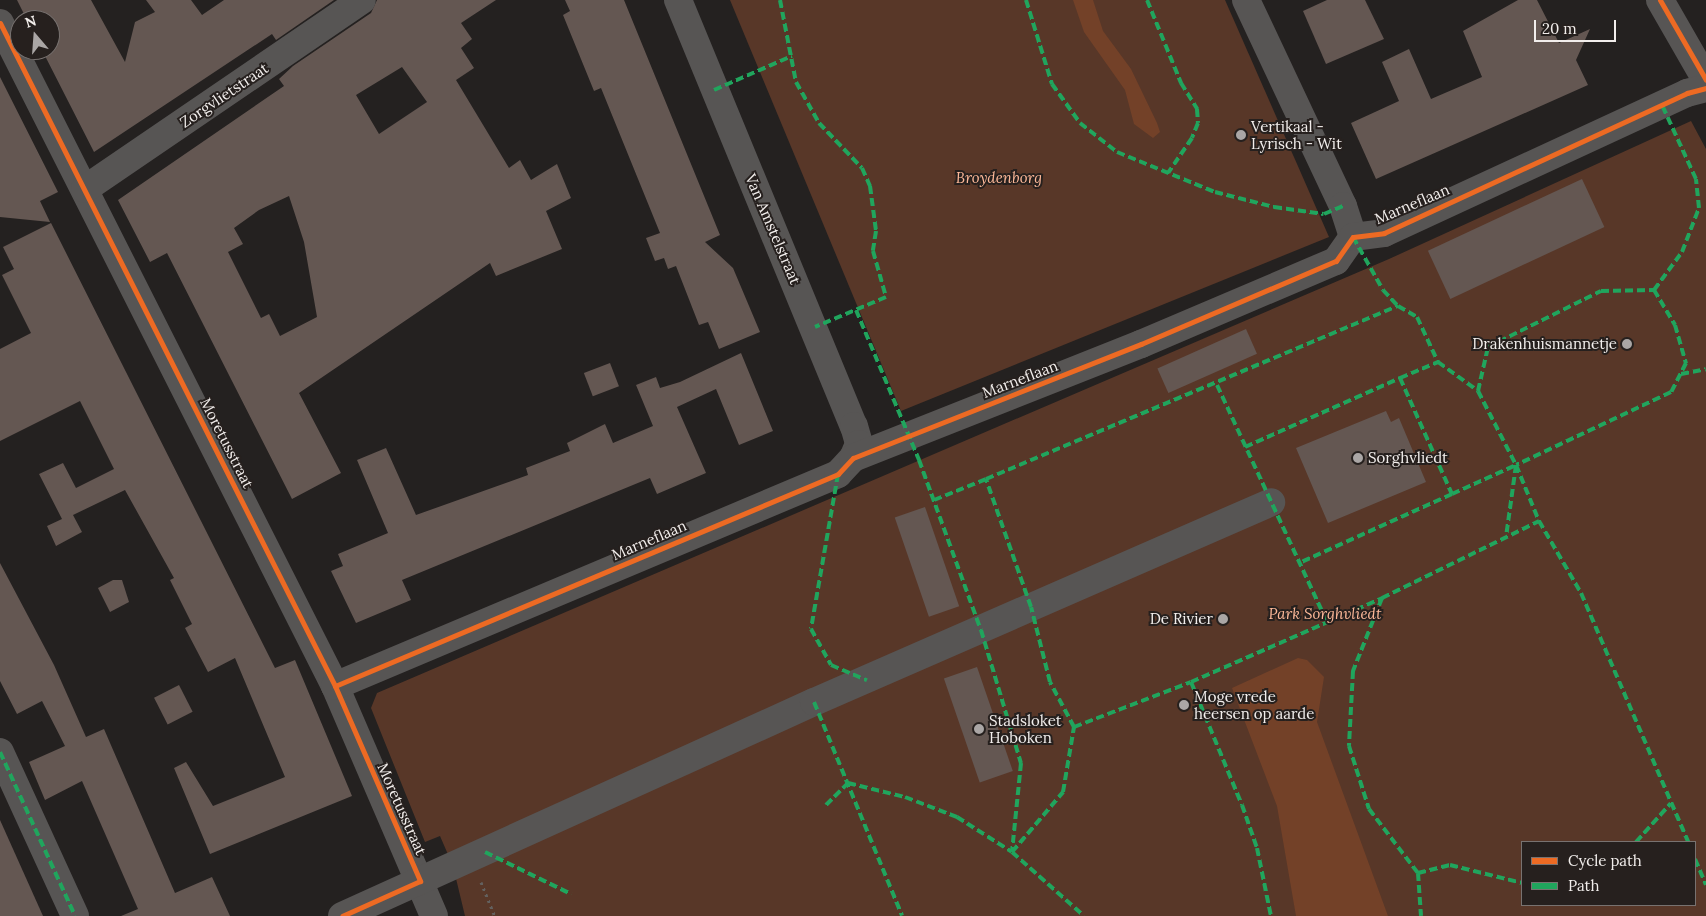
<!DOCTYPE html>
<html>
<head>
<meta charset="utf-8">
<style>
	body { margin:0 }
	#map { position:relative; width:1706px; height:916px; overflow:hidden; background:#242120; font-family:Lora,serif }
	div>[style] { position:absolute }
	.green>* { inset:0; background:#583728 }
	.water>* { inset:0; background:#734128 }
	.building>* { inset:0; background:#645752; transform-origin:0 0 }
	.path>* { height:3px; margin-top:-1.5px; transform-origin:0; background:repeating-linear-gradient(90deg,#63615f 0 2.5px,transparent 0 6.5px) }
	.minor>* { height:28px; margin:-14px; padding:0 14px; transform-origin:14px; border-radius:14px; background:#575554 }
	.quiet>* { height:4px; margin-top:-2px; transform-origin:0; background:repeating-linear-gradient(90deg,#20a55d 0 8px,transparent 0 12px) }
	.cycleway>* { height:5px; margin:-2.5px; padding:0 2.5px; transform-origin:2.5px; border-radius:2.5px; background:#ed6a23 }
	.dots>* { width:14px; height:14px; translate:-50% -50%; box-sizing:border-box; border:2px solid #26201e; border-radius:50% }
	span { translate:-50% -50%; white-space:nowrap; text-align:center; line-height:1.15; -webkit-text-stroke:4px #26201e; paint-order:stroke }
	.street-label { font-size:15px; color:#f2eeec }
	.poi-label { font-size:15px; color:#f2eeec }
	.left { translate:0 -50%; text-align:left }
	.right { translate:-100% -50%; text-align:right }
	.park-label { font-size:15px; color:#feb999; font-style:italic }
	.legend { position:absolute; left:1521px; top:841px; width:175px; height:65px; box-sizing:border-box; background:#26201e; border:1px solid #787270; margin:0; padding:6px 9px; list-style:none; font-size:15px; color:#f2eeec }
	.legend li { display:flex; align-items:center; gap:10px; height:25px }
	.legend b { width:25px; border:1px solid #787270 }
	.north { position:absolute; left:10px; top:10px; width:50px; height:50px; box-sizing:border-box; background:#26201e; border:1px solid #787270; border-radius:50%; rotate:342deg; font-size:14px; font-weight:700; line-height:20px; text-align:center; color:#f2eeec }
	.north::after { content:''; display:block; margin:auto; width:18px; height:22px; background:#aaa6a5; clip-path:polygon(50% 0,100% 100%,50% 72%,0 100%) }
	.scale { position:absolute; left:1534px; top:20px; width:82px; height:22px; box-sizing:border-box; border:2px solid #f2eeec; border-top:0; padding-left:6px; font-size:15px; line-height:18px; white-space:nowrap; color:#f2eeec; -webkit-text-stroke:4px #26201e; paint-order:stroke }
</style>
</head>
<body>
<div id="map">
	<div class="green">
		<div style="clip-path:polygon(730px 0,1225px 0,1329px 237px,901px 411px)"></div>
		<div style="clip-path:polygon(evenodd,1691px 121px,1706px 149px,1706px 916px,465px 916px,453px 866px,440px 836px,425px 842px,371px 708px,377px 693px,1389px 259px,1691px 121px,1522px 842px,1695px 842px,1695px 905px,1522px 905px,1522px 842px)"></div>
	</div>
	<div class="water">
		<div style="clip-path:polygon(1073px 0,1093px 0,1103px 31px,1131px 69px,1157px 123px,1160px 132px,1153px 138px,1134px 124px,1125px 90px,1084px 32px)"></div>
		<div style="clip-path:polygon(1298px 658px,1307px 660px,1324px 677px,1317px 722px,1388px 916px,1296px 916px,1277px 806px,1232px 688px)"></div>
	</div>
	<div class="building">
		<div style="clip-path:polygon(17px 0,91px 0,125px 62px,135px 22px,155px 12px,146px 0,191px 0,202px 15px,224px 0,334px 0,276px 40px,272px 34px,94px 152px,42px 50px,50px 50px,50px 20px,27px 20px)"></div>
		<div style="clip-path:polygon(evenodd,377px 0,496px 0,461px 23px,472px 39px,461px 48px,474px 68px,456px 80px,509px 168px,520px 160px,531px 180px,557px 164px,571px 198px,546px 211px,562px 249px,496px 276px,490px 263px,299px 393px,341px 473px,292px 499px,167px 253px,150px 262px,118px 200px,284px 86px,279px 79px,293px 66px,371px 13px,377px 0,402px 67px,427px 102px,379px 134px,356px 95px,402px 67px,377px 0,289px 196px,304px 242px,317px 317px,280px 336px,269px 314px,261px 318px,228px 252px,243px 244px,234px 228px,259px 210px,289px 196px)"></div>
		<div style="clip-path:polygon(565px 0,624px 0,720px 235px,705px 242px,733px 268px,760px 332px,719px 349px,708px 322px,699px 325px,676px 266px,668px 269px,664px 258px,655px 261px,646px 238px,660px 233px,601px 88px,594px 91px,563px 15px,570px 11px)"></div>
		<div style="clip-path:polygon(1327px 0,1365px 0,1384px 39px,1326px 64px,1303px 11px)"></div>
		<div style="clip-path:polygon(1518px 0,1537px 0,1559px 43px,1590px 29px,1576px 60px,1588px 85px,1376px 179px,1351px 123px,1399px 101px,1382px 62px,1409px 49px,1431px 99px,1482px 77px,1463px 31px)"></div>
		<div style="clip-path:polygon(0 77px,58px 192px,40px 201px,50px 222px,0 217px)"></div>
		<div style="left:1582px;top:179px;width:53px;height:170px;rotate:65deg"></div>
		<div style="clip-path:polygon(51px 223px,275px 668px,295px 660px,352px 796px,210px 854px,174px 768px,186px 762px,213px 806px,285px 777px,235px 658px,208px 672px,185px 628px,192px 624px,170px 580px,174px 578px,125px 490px,73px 515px,82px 532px,56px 546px,47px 526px,62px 519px,39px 474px,63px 463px,76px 488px,114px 469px,80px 401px,0 441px,0 349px,31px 333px,2px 275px,14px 269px,3px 247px)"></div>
		<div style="left:1246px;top:329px;width:27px;height:97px;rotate:66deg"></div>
		<div style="clip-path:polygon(741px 353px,773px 431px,739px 445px,716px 389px,677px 407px,706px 473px,657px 494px,650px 478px,402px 580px,411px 600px,356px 623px,331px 571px,343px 566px,338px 554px,388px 533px,357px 460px,386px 448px,416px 515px,528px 475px,526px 468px,570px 451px,567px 443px,605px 424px,613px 443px,653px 426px,636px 385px,656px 377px,660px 388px,680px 382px)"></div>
		<div style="left:610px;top:363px;width:25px;height:28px;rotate:69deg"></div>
		<div style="clip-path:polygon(1386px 411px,1391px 422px,1399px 418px,1426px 482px,1328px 523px,1296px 448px)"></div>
		<div style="left:925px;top:507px;width:105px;height:32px;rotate:71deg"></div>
		<div style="clip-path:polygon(0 563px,54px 665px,86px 737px,104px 729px,175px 893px,212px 877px,230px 916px,121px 916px,138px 909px,82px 781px,45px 800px,29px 762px,65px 746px,42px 701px,17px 714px,0 681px)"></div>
		<div style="clip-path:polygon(113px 580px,122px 580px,129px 602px,110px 612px,98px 588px)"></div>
		<div style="left:977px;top:667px;width:110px;height:35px;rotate:71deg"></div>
		<div style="left:179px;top:685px;width:30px;height:28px;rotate:63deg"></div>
		<div style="clip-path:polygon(0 820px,43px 916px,0 916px)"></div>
	</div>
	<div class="path">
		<div style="left:481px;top:882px;width:37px;rotate:68deg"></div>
	</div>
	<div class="minor">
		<div style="left:678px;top:0;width:461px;rotate:67.6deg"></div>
		<div style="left:854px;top:426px;width:19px;rotate:74deg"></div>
		<div style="left:859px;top:444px;width:15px;rotate:113deg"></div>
		<div style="left:1246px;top:0;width:228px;rotate:64.8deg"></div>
		<div style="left:1343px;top:206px;width:33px;rotate:72deg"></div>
		<div style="left:1660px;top:0;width:92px;rotate:60.1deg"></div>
		<div style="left:0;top:23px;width:743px;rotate:63.19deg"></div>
		<div style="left:335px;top:686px;width:250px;rotate:66.7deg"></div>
		<div style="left:85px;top:189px;width:335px;rotate:-34.3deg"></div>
		<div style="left:335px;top:686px;width:546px;rotate:-22.85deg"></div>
		<div style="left:838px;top:474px;width:22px;rotate:-47deg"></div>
		<div style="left:853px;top:458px;width:310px;rotate:-21.6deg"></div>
		<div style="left:1141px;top:344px;width:212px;rotate:-23.1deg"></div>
		<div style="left:1336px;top:261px;width:29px;rotate:-55deg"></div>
		<div style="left:1353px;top:237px;width:31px;rotate:-7deg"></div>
		<div style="left:1384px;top:233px;width:334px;rotate:-24.8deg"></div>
		<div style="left:1687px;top:93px;width:20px;rotate:-15deg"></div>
		<div style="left:0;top:752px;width:180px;rotate:65.4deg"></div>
		<div style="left:342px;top:916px;width:518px;rotate:-24.39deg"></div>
		<div style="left:814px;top:702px;width:499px;rotate:-23.6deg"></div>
	</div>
	<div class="quiet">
		<div style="left:780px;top:0;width:84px;rotate:79deg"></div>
		<div style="left:796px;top:82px;width:47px;rotate:60.7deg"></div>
		<div style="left:819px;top:123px;width:62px;rotate:46.3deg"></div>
		<div style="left:862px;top:168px;width:20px;rotate:66deg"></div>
		<div style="left:870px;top:186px;width:45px;rotate:82.4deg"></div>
		<div style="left:876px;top:231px;width:20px;rotate:99deg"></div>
		<div style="left:873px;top:251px;width:48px;rotate:74.2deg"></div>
		<div style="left:886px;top:297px;width:77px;rotate:157.1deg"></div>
		<div style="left:1026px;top:0;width:88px;rotate:72.8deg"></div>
		<div style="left:1052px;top:84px;width:48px;rotate:54.3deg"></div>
		<div style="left:1080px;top:123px;width:47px;rotate:38.1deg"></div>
		<div style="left:1117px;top:152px;width:106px;rotate:22.2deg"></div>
		<div style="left:1215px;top:192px;width:61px;rotate:14.3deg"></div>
		<div style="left:1274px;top:207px;width:50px;rotate:8deg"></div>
		<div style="left:1324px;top:214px;width:21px;rotate:-23deg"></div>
		<div style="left:1147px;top:0;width:90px;rotate:67.7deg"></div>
		<div style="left:1181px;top:83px;width:31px;rotate:58deg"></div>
		<div style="left:1197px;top:109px;width:14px;rotate:86deg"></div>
		<div style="left:1198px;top:123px;width:16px;rotate:112deg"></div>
		<div style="left:1192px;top:138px;width:42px;rotate:124.4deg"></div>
		<div style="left:714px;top:90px;width:85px;rotate:-23.6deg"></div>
		<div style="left:1353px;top:237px;width:61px;rotate:60.5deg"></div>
		<div style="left:1383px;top:290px;width:22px;rotate:47deg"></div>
		<div style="left:1398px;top:306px;width:22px;rotate:30deg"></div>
		<div style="left:1417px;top:317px;width:50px;rotate:65deg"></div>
		<div style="left:1438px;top:362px;width:49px;rotate:35.9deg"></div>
		<div style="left:1478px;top:391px;width:83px;rotate:62.8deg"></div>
		<div style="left:1516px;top:465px;width:61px;rotate:67.7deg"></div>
		<div style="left:1539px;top:521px;width:83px;rotate:59.7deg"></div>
		<div style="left:1581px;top:593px;width:271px;rotate:66.7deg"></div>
		<div style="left:1654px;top:290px;width:47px;rotate:-53.6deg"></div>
		<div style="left:1682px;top:252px;width:47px;rotate:-68.9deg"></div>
		<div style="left:1699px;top:208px;width:29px;rotate:-96deg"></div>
		<div style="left:1696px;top:179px;width:81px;rotate:-114.7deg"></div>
		<div style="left:856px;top:310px;width:163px;rotate:67.2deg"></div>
		<div style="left:919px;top:460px;width:181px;rotate:70deg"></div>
		<div style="left:981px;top:630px;width:139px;rotate:73.3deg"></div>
		<div style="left:1021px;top:763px;width:89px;rotate:95.8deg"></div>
		<div style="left:1681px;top:374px;width:25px;rotate:-11deg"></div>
		<div style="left:1400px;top:378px;width:41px;rotate:-22.8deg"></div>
		<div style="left:1217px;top:385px;width:259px;rotate:65.1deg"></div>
		<div style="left:1478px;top:391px;width:45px;rotate:-77.2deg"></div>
		<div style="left:1488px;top:347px;width:126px;rotate:-26.4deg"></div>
		<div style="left:1601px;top:291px;width:53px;rotate:-1.1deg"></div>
		<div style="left:1654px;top:290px;width:41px;rotate:59deg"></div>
		<div style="left:1675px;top:325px;width:40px;rotate:74deg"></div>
		<div style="left:1686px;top:363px;width:33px;rotate:117deg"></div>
		<div style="left:1671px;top:392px;width:171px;rotate:154.8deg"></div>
		<div style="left:1245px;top:447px;width:170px;rotate:-24deg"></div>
		<div style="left:1400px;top:378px;width:127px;rotate:65.9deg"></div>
		<div style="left:1452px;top:494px;width:168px;rotate:155.7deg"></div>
		<div style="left:838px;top:474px;width:157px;rotate:99.9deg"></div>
		<div style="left:811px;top:629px;width:41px;rotate:60.9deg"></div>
		<div style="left:831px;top:665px;width:39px;rotate:23deg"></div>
		<div style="left:1452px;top:494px;width:70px;rotate:-24.4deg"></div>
		<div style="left:1516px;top:465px;width:73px;rotate:97.9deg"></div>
		<div style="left:934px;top:500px;width:56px;rotate:-22deg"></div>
		<div style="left:1382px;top:598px;width:79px;rotate:111.7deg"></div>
		<div style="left:1353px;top:671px;width:75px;rotate:93.1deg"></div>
		<div style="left:1349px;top:746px;width:66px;rotate:72.4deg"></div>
		<div style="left:1369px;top:809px;width:81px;rotate:52.6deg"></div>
		<div style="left:1418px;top:873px;width:43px;rotate:86deg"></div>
		<div style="left:1191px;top:682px;width:133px;rotate:67.5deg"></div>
		<div style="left:1242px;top:805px;width:46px;rotate:70.8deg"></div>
		<div style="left:1257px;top:848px;width:69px;rotate:78.4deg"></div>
		<div style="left:814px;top:702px;width:231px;rotate:67.6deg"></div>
		<div style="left:1074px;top:727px;width:51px;rotate:-118.1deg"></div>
		<div style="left:1050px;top:682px;width:77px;rotate:-104.2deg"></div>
		<div style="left:1031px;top:607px;width:136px;rotate:-109.4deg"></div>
		<div style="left:986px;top:479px;width:447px;rotate:-22.8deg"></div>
		<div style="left:0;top:752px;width:180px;rotate:65.4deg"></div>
		<div style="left:826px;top:805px;width:31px;rotate:-45deg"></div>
		<div style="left:848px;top:783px;width:59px;rotate:13.8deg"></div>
		<div style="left:905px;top:797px;width:56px;rotate:21deg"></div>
		<div style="left:957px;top:817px;width:65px;rotate:32.5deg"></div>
		<div style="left:1012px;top:852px;width:96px;rotate:41.6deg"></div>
		<div style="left:1636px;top:842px;width:52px;rotate:-48.1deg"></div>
		<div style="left:485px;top:852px;width:96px;rotate:26deg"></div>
		<div style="left:1012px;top:852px;width:79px;rotate:-49.6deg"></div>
		<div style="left:1063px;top:792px;width:66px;rotate:-80.4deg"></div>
		<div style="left:1074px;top:727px;width:125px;rotate:-21deg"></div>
		<div style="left:1191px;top:682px;width:209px;rotate:-23.7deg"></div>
		<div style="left:1382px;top:598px;width:175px;rotate:-26.1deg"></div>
		<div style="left:1695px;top:859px;width:28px;rotate:67deg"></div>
		<div style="left:1418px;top:873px;width:33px;rotate:-14deg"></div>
		<div style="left:1450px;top:865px;width:74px;rotate:14deg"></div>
	</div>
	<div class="cycleway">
		<div style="left:1660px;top:0;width:92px;rotate:60.1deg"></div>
		<div style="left:0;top:23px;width:743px;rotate:63.19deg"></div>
		<div style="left:335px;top:686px;width:213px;rotate:66.4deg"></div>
		<div style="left:420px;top:881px;width:85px;rotate:155.8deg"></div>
		<div style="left:335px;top:686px;width:546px;rotate:-22.85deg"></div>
		<div style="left:838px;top:474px;width:22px;rotate:-47deg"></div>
		<div style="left:853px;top:458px;width:310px;rotate:-21.6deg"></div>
		<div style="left:1141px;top:344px;width:212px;rotate:-23.1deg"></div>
		<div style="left:1336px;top:261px;width:29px;rotate:-55deg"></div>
		<div style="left:1353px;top:237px;width:31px;rotate:-7deg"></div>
		<div style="left:1384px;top:233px;width:334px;rotate:-24.8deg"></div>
		<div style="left:1687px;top:93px;width:20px;rotate:-15deg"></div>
	</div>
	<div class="dots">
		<div style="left:1241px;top:135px;background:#aaa6a5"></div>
		<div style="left:1627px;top:344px;background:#aaa6a5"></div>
		<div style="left:1358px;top:458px;background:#aaa6a5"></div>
		<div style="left:1223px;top:619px;background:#aaa6a5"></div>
		<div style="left:1184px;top:705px;background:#aaa6a5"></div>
		<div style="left:979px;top:729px;background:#aaa6a5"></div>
	</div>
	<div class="street-label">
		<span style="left:224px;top:95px;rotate:-34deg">Zorgvlietstraat</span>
		<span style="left:1412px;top:204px;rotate:-23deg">Marneflaan</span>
		<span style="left:773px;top:229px;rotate:67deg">Van Amstelstraat</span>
		<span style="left:1020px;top:379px;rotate:-21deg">Marneflaan</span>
		<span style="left:227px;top:443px;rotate:63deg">Moretusstraat</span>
		<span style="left:649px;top:540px;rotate:-23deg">Marneflaan</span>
		<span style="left:402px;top:809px;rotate:66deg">Moretusstraat</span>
	</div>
	<div class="poi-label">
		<span class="left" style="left:1251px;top:135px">Vertikaal -<br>Lyrisch - Wit</span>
		<span class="right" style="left:1617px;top:344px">Drakenhuismannetje</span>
		<span class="left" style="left:1368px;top:458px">Sorghvliedt</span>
		<span class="right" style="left:1213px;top:619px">De Rivier</span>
		<span class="left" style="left:1194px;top:705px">Moge vrede<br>heersen op aarde</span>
		<span class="left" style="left:989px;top:729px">Stadsloket<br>Hoboken</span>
	</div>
	<div class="park-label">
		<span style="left:999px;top:178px">Broydenborg</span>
		<span style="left:1325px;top:614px">Park Sorghvliedt</span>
	</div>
	<ul class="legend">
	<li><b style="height:6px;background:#ed6a23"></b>Cycle path</li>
	<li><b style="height:6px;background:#20a55d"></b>Path</li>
	</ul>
	<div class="north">N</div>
	<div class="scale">20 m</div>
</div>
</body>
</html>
